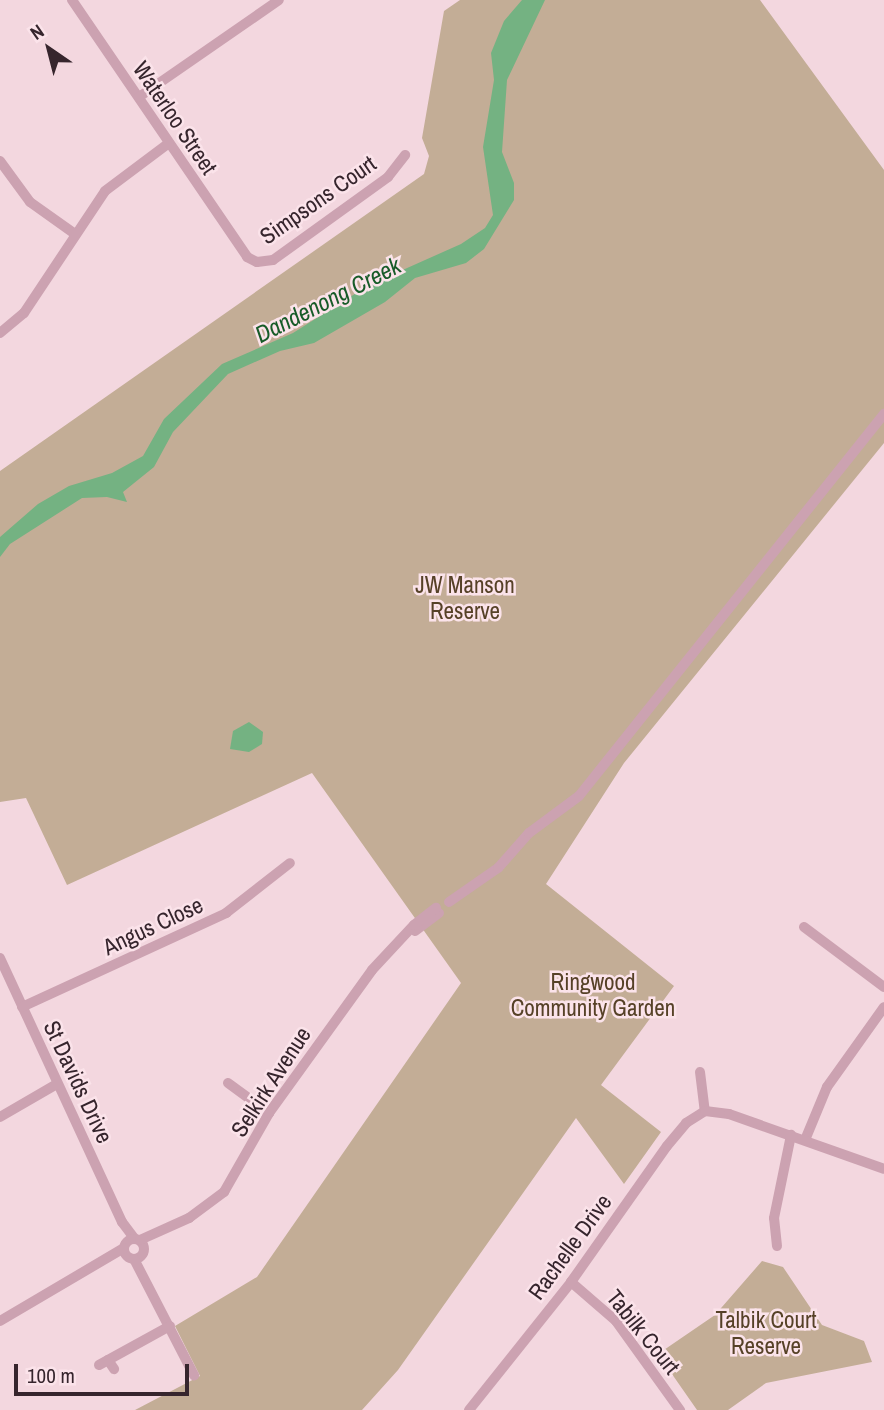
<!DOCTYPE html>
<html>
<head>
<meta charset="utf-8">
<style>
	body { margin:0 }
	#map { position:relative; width:884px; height:1410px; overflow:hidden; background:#f3d7df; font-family:"Archivo Narrow",sans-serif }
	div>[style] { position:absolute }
	.green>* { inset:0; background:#c3ad96 }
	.water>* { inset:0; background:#74b282 }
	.minor>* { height:10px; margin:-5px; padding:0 5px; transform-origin:5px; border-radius:5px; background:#cca2b1 }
	.minor>.ring { margin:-5px; padding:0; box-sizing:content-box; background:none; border:10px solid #cca2b1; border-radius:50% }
	span { translate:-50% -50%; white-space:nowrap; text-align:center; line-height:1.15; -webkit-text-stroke:5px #fbe3ea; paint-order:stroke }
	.street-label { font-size:23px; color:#36252d }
	.park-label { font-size:23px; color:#564127 }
	.water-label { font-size:24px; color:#175b28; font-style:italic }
	.north { position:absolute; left:14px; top:14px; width:70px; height:70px; -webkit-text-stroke:5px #fbe3ea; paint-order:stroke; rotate:325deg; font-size:19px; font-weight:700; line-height:28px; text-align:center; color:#36252d }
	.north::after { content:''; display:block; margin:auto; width:24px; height:32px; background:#36252d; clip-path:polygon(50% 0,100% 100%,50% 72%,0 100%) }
	.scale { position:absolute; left:14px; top:1364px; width:175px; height:32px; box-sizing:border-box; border:4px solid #36252d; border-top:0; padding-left:9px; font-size:21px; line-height:24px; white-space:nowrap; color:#36252d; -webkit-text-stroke:5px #fbe3ea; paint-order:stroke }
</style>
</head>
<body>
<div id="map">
	<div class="green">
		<div style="clip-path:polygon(460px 0,760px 0,884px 170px,884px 443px,624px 763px,546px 884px,674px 986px,601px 1085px,661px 1132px,624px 1184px,576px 1118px,398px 1370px,362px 1410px,135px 1410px,200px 1376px,175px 1326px,257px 1277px,461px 983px,312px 773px,67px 885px,26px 798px,0 802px,0 471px,424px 174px,429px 156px,422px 138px,444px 11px)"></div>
		<div style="clip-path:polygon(762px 1261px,783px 1267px,822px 1325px,864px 1341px,872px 1362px,766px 1383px,728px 1410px,697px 1410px,658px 1354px,715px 1315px)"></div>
	</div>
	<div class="water">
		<div style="clip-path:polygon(522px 0,545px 0,507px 80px,502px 152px,514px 183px,514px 200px,484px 249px,466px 263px,415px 278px,385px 302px,314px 343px,280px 351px,228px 374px,173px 432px,154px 467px,123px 492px,127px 502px,107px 497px,82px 498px,10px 544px,0 557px,0 537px,38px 504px,69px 486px,112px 473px,143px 456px,164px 419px,222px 364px,293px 333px,369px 285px,461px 244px,485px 228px,493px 215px,483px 147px,494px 80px,491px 53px,504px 21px)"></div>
		<div style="clip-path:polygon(249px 722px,263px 732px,262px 744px,249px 752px,230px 749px,233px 731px)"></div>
	</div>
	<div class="minor">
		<div style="left:72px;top:0;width:311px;rotate:55.7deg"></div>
		<div style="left:247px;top:257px;width:11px;rotate:27deg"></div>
		<div style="left:257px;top:262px;width:16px;rotate:-7deg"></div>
		<div style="left:273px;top:260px;width:142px;rotate:-35.8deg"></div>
		<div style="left:388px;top:177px;width:28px;rotate:-52deg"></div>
		<div style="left:139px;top:97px;width:170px;rotate:-34.7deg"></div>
		<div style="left:0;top:161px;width:51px;rotate:53.8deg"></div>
		<div style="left:30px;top:202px;width:55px;rotate:35.4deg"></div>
		<div style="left:0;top:333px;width:31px;rotate:-40deg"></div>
		<div style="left:24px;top:313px;width:146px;rotate:-56.4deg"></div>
		<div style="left:105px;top:191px;width:80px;rotate:-36.9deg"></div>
		<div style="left:449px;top:902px;width:60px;rotate:-34.8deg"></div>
		<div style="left:498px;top:868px;width:47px;rotate:-48.5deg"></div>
		<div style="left:529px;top:833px;width:62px;rotate:-36.5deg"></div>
		<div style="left:579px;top:796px;width:489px;rotate:-51.4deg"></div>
		<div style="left:804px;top:927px;width:100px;rotate:36.9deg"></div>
		<div style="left:415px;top:931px;width:30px;rotate:-37deg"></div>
		<div style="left:0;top:958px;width:291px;rotate:65.2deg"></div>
		<div style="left:122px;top:1222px;width:21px;rotate:53deg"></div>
		<div style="left:22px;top:1007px;width:225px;rotate:-24.7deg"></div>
		<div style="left:226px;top:913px;width:81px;rotate:-38deg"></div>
		<div style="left:700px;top:1072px;width:39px;rotate:83deg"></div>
		<div style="left:228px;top:1083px;width:51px;rotate:36.2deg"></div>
		<div style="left:0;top:1117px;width:66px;rotate:-30.1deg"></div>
		<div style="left:805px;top:1140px;width:57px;rotate:-67.5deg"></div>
		<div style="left:827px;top:1087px;width:98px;rotate:-54.5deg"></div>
		<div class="ring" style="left:124px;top:1239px;width:10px;height:10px"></div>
		<div style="left:140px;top:1240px;width:54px;rotate:-24.2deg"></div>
		<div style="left:189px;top:1218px;width:44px;rotate:-36.6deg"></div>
		<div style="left:224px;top:1192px;width:91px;rotate:-60.3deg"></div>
		<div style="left:269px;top:1113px;width:176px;rotate:-54.2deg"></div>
		<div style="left:372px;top:970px;width:62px;rotate:-47deg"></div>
		<div style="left:414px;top:925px;width:28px;rotate:-38deg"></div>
		<div style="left:777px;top:1246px;width:28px;rotate:-96deg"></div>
		<div style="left:774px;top:1218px;width:85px;rotate:-78.4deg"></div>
		<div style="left:134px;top:1259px;width:131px;rotate:62.7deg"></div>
		<div style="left:571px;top:1282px;width:60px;rotate:40.9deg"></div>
		<div style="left:616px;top:1321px;width:110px;rotate:54.3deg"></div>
		<div style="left:0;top:1321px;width:144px;rotate:-30.5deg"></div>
		<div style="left:108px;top:1360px;width:11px;rotate:56deg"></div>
		<div style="left:99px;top:1365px;width:81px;rotate:-28.8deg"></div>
		<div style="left:469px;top:1410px;width:164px;rotate:-51.4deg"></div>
		<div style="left:571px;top:1282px;width:166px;rotate:-54.8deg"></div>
		<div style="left:667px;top:1146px;width:30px;rotate:-50deg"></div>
		<div style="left:686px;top:1123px;width:22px;rotate:-32deg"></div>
		<div style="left:705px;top:1111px;width:24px;rotate:7deg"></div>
		<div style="left:729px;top:1114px;width:164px;rotate:19.5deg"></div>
	</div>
	<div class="street-label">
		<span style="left:175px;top:118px;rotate:56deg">Waterloo Street</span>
		<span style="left:318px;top:200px;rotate:-35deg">Simpsons Court</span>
		<span style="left:153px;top:926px;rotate:-25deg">Angus Close</span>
		<span style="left:78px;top:1082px;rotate:65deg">St Davids Drive</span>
		<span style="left:271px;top:1082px;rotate:-57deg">Selkirk Avenue</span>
		<span style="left:570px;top:1247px;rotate:-54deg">Rachelle Drive</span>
		<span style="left:643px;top:1332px;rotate:51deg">Tabilk Court</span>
	</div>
	<div class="park-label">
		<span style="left:465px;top:598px">JW Manson<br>Reserve</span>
		<span style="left:593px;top:995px">Ringwood<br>Community Garden</span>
		<span style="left:766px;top:1333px">Talbik Court<br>Reserve</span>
	</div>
	<div class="water-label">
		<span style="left:328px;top:300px;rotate:-27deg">Dandenong Creek</span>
	</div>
	<div class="north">N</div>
	<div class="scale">100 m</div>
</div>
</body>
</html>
